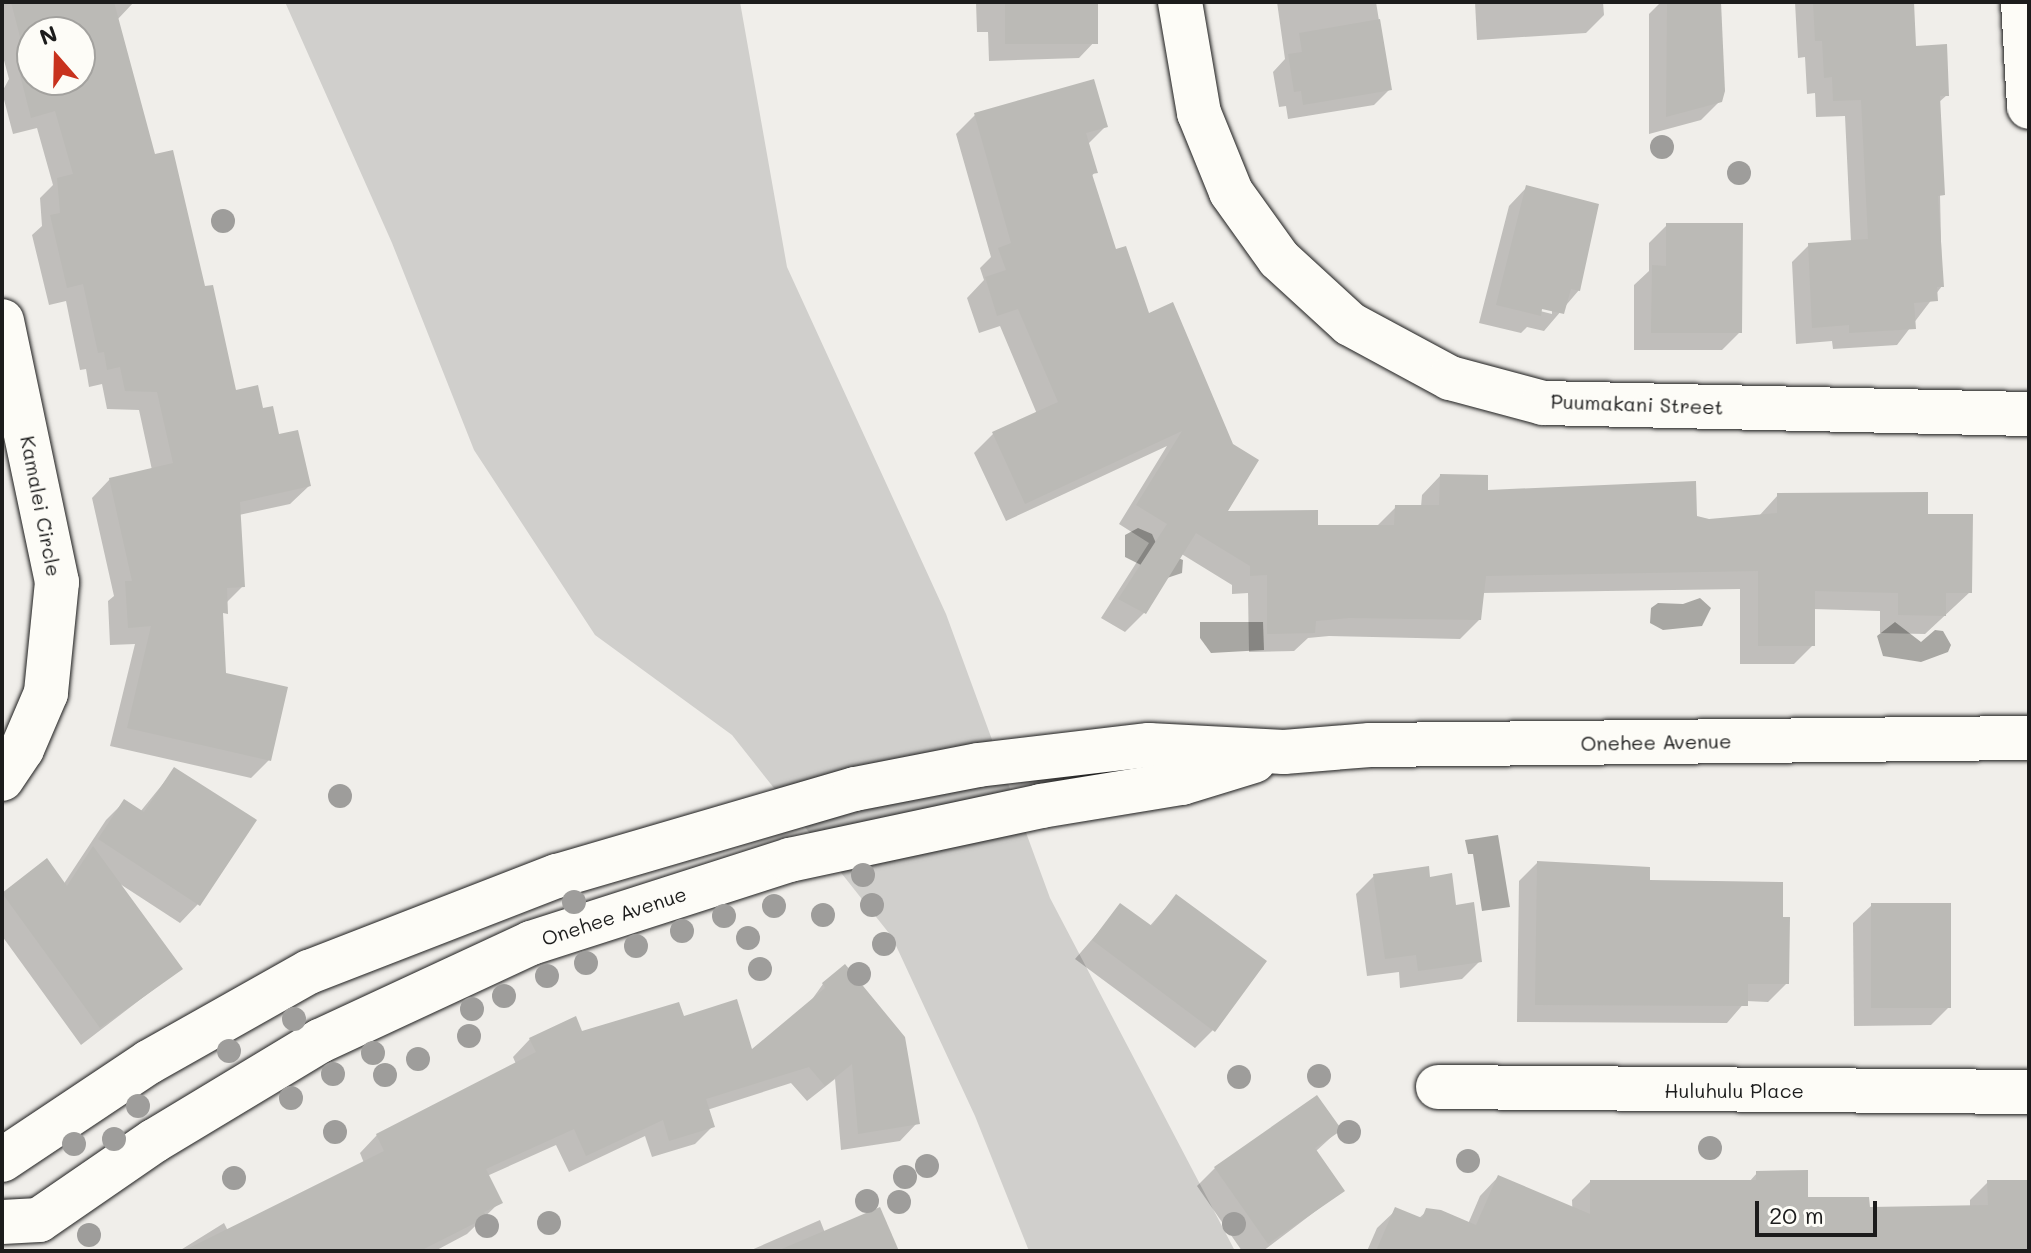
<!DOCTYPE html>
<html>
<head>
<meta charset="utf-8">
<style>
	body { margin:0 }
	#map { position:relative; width:2031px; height:1253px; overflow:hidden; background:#f0eeea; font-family:Mali,sans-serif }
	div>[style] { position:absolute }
	.green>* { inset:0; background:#d0cfcc }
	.water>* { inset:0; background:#a8a7a3 }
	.shadow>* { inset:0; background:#0003 }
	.building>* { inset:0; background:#bbbab6; transform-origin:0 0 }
	.roads { filter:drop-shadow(0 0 2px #1c1c1c) drop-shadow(0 0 2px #1c1c1c) }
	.minor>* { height:44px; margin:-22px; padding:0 22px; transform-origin:22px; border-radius:22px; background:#fdfcf7 }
	.trees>* { width:24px; height:24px; margin:-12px; border-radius:50%; background:#9e9d9b }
	span { translate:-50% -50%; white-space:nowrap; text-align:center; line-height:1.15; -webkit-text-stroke:6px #fdfcf7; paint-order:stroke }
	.street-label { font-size:20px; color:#1c1c1c }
	.frame { position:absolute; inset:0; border:4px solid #1c1c1c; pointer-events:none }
	.north { position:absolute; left:16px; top:16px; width:80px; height:80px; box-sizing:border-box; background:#fdfcf7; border:2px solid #a3a29f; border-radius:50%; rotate:340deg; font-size:22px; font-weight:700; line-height:32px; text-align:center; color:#1c1c1c }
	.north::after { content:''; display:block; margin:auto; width:28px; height:36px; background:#c8321e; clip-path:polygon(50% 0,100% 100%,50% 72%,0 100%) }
	.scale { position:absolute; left:1755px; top:1201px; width:122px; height:36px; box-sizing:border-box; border:4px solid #1c1c1c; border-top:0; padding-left:10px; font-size:24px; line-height:28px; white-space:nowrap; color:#1c1c1c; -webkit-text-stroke:6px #fdfcf7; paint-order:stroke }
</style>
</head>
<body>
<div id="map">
	<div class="green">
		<div style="clip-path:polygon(285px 2px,740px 2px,787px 267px,946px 614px,1050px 898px,1235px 1251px,1029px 1251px,975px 1116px,892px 937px,732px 735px,595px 635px,474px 450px,392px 243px)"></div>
	</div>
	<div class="water">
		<div style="clip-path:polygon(1138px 528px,1152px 534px,1159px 550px,1183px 560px,1182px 573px,1167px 578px,1125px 557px,1125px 535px)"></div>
		<div style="clip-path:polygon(1700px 598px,1711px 608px,1702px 626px,1663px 630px,1650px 623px,1651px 608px,1658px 603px,1683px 604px)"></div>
		<div style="clip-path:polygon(1200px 622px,1263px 622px,1264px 650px,1211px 653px,1200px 638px)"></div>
		<div style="clip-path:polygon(1895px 622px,1921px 642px,1935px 630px,1943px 631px,1951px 645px,1948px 652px,1921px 662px,1883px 656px,1877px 636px)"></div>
		<div style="clip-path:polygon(1498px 835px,1510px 907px,1482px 911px,1473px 854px,1468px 854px,1465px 840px)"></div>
	</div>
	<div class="shadow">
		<div style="clip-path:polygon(evenodd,2px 2px,134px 2px,117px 20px,154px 157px,204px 289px,234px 393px,262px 410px,309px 486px,290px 504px,239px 515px,243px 586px,226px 603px,221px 618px,224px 675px,269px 760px,251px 778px,110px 746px,135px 644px,110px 645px,108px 601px,114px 596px,92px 498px,110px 479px,152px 470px,139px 410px,107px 409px,102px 384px,89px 387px,86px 369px,80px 370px,66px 301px,49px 305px,32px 235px,42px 226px,40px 198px,53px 185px,37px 128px,13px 134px,2px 92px,9px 79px,2px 53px,2px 2px,32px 32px,80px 32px,80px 80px,32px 80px,32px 32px)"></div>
		<div style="clip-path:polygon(976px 2px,1097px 2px,1097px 39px,1079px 58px,989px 61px,988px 32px,977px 32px)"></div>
		<div style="clip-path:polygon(1277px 2px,1376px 2px,1390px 89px,1374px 105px,1288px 119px,1286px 106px,1279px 107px,1273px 72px,1285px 59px)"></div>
		<div style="clip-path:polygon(1475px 2px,1603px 2px,1604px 15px,1586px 33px,1477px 40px)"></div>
		<div style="clip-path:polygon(1661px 2px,1718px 2px,1720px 101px,1701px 120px,1649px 134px,1649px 14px)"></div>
		<div style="clip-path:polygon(1795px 2px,1912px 2px,1914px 48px,1947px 95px,1938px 103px,1942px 286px,1897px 345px,1833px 349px,1832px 341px,1796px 344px,1792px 262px,1809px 245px,1851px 242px,1845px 116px,1816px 117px,1815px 93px,1807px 94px,1805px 57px,1798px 58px)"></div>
		<div style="clip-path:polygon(975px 115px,1105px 127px,1088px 144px,1095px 172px,1091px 177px,1115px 251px,1148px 316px,1224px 513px,1316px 527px,1377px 526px,1396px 507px,1421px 507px,1422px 495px,1440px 476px,1486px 492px,1709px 521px,1759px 516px,1778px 495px,1926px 516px,1970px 592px,1925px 634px,1880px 633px,1880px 611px,1813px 609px,1813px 645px,1794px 664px,1740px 664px,1740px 589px,1482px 593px,1479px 620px,1460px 639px,1329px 636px,1308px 638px,1294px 651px,1249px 652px,1248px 593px,1232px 594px,1232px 585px,1180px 553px,1144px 613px,1125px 632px,1101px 618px,1149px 543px,1119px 524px,1167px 446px,1006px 521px,974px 453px,993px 434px,1037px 414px,1000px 326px,979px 333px,967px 298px,984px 280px,980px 268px,991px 257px,956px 134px)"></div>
		<div style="clip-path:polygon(evenodd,1527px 187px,1579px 290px,1544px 331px,1527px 327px,1521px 333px,1479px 323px,1509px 206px,1527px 187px,1533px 305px,1552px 309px,1552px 314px,1532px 309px,1533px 305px)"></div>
		<div style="clip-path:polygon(1667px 225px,1740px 332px,1722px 350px,1634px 350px,1634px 285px,1649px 271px,1649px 243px)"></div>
		<div style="clip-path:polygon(175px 769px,198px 904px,180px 923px,117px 882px,180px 969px,81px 1045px,2px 936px,2px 894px,63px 885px,106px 820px,124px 802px,140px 812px)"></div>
		<div style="clip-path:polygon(1537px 863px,1648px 882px,1781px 919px,1787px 983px,1768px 1002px,1746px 1001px,1727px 1023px,1517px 1022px,1519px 881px)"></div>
		<div style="clip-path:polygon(1374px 876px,1429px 879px,1454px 907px,1480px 961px,1462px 979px,1400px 988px,1399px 972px,1367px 976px,1356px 894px)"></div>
		<div style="clip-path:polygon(1176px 896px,1213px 1030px,1195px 1048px,1075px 959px,1121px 906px,1149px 927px)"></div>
		<div style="clip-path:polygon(1872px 905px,1949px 1007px,1931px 1025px,1854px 1026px,1853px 923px)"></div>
		<div style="clip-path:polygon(823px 984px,917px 1123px,900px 1141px,841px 1150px,835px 1079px,807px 1101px,791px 1083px,707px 1110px,713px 1126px,695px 1144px,652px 1157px,645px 1136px,569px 1172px,556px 1145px,487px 1176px,500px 1202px,467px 1234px,435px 1251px,179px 1251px,224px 1223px,228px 1231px,364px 1163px,360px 1153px,377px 1135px,516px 1064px,513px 1057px,530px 1039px,682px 1018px,751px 1052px,808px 1005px)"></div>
		<div style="clip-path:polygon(1339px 1130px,1315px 1152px,1342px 1191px,1263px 1251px,1242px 1251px,1197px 1186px,1215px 1168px)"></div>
		<div style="clip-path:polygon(1757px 1173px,1806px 1199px,1868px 1209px,1970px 1207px,1970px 1200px,1988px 1182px,2029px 1182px,2029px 1251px,1574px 1251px,1572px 1200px,1590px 1182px,1749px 1182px)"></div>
		<div style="clip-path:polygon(1498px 1177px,1540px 1251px,1367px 1251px,1377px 1228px,1396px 1210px,1418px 1219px,1427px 1211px,1468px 1224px,1480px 1196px)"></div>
		<div style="clip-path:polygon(820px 1220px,825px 1233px,897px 1251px,749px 1251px)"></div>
	</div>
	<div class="building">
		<div style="clip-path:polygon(evenodd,11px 2px,114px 2px,155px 154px,173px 150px,205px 286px,213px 285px,236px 390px,258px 385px,263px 408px,273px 406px,279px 434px,298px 430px,311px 486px,240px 502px,245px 587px,227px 588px,228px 614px,223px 613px,226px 673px,288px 687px,271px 761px,127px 728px,151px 626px,128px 628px,125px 581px,132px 581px,109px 478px,173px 463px,157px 392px,125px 391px,120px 367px,107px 370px,104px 352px,98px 353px,83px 284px,67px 288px,50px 215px,60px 213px,57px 178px,73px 174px,55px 111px,31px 118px,18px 67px,27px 64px,11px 2px,32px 32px,80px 32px,80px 80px,32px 80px,32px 32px)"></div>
		<div style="left:1005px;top:2px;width:93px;height:42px"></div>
		<div style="clip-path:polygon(1667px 2px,1721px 2px,1725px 91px,1722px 102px,1666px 117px)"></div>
		<div style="clip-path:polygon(1813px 2px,1914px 2px,1916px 46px,1947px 44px,1949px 96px,1940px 96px,1945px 195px,1938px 196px,1944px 287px,1937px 287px,1938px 301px,1914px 303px,1916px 329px,1849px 333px,1849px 325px,1812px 328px,1808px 243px,1868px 239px,1861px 100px,1833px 101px,1832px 77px,1824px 78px,1822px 41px,1815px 41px)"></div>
		<div style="clip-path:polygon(1380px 19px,1392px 90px,1303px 105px,1301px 91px,1294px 92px,1288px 54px,1302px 52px,1299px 33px)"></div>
		<div style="clip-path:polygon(1094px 79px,1108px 127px,1086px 133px,1098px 173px,1092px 174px,1116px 249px,1126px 246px,1149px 313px,1173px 302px,1233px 444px,1259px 460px,1228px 511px,1318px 510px,1318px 525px,1394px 525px,1395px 505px,1439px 505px,1440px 474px,1488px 475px,1488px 490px,1696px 481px,1697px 516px,1709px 519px,1777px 513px,1777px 493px,1928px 492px,1928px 514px,1973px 514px,1972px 593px,1946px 593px,1946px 616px,1898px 615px,1898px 593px,1815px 591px,1815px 646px,1758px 646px,1758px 571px,1486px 576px,1481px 620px,1349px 618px,1316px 621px,1315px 633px,1267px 634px,1267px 575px,1250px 576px,1250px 566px,1196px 533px,1146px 614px,1118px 599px,1167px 524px,1136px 505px,1182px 431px,1025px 504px,992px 432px,1058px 402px,1018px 309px,997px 316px,985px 277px,1006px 270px,998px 248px,1011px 243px,974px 113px)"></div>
		<div style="clip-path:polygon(1526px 185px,1599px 204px,1580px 291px,1571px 289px,1564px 314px,1542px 309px,1541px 316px,1496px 305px)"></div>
		<div style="clip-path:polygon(1666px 223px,1743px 223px,1742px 333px,1651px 333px,1652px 265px,1666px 266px)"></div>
		<div style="clip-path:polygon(174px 767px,257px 820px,200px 906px,98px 839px,124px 799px,144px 812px)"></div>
		<div style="clip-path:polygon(93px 846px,183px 969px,100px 1028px,2px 893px,47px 858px,67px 886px)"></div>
		<div style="clip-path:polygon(1537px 861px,1650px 867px,1650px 880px,1783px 882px,1783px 917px,1790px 917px,1789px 984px,1748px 984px,1748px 1006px,1535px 1005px)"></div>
		<div style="clip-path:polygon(1429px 866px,1430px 877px,1452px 873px,1456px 905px,1474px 902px,1482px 962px,1418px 971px,1416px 955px,1385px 959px,1373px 874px)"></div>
		<div style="clip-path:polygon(1176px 894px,1267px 961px,1215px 1032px,1092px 940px,1120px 903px,1152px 926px)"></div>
		<div style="left:1871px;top:903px;width:80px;height:105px"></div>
		<div style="clip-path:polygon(845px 964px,905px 1037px,920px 1124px,858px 1134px,852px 1064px,825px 1086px,809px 1067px,706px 1099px,715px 1127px,669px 1141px,663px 1120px,586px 1156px,574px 1129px,486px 1169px,503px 1203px,484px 1212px,487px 1217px,420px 1251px,183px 1251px,384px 1151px,376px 1134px,536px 1052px,529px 1038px,576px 1016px,582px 1031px,679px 1002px,684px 1016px,737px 999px,752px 1049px,825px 988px,822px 983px)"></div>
		<div style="clip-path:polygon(1317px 1095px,1342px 1130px,1315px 1148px,1345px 1191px,1268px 1244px,1214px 1167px)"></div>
		<div style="clip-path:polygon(1808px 1170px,1808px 1197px,1869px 1197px,1870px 1207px,1988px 1205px,1987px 1180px,2029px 1180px,2029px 1251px,1376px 1251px,1395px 1207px,1422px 1218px,1426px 1208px,1441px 1210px,1476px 1225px,1498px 1175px,1590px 1214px,1590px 1180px,1756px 1180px,1756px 1171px)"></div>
		<div style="clip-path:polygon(880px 1207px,899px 1251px,777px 1251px)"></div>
	</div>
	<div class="roads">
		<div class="minor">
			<div style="left:1180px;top:2px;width:113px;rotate:80.3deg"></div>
			<div style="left:1199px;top:113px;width:85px;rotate:67.9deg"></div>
			<div style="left:1231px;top:192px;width:82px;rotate:54.4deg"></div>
			<div style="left:1279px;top:259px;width:96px;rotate:42.5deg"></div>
			<div style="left:1350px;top:324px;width:114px;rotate:28.4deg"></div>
			<div style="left:1450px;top:378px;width:96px;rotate:15deg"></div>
			<div style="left:1543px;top:403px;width:486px;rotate:1.3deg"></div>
			<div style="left:2023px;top:2px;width:105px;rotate:86.7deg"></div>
			<div style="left:2px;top:321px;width:267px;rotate:78.1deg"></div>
			<div style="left:57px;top:582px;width:112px;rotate:95.7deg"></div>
			<div style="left:46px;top:693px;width:61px;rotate:113.2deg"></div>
			<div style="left:22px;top:749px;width:36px;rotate:124deg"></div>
			<div style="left:1438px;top:1087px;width:591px;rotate:0.48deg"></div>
			<div style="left:2px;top:1160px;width:177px;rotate:-33.7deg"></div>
			<div style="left:149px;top:1062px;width:184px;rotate:-29.4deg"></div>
			<div style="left:309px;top:972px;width:266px;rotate:-21.2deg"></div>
			<div style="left:557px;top:876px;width:310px;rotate:-16.3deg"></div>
			<div style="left:855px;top:789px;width:125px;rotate:-11deg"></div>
			<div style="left:978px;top:765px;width:172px;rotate:-6.7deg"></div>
			<div style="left:1149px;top:745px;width:135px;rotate:3deg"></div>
			<div style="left:1284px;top:752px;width:86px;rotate:-4.7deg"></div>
			<div style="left:1370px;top:745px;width:659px;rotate:-0.61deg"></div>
			<div style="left:2px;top:1222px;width:37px;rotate:-3deg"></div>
			<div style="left:39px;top:1220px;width:140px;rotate:-34.5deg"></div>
			<div style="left:154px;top:1141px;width:194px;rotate:-31.1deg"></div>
			<div style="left:320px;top:1041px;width:233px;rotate:-24.9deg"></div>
			<div style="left:531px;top:943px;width:272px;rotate:-17.8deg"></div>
			<div style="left:790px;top:860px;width:257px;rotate:-12.1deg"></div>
			<div style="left:1041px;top:806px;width:143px;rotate:-9.3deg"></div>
			<div style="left:1182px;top:783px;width:75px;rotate:-17deg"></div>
		</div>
	</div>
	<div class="trees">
		<div style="left:1662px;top:147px"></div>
		<div style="left:1739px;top:173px"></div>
		<div style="left:223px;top:221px"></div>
		<div style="left:340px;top:796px"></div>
		<div style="left:863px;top:875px"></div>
		<div style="left:574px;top:902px"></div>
		<div style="left:872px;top:905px"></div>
		<div style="left:774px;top:906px"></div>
		<div style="left:823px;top:915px"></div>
		<div style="left:724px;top:916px"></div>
		<div style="left:682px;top:931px"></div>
		<div style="left:748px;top:938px"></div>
		<div style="left:884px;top:944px"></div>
		<div style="left:636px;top:946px"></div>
		<div style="left:586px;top:963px"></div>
		<div style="left:760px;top:969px"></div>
		<div style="left:859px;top:974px"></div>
		<div style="left:547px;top:976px"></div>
		<div style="left:504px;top:996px"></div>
		<div style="left:472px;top:1009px"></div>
		<div style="left:294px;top:1019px"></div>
		<div style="left:469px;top:1036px"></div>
		<div style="left:229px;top:1051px"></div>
		<div style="left:373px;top:1053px"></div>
		<div style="left:418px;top:1059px"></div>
		<div style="left:333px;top:1074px"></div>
		<div style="left:385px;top:1075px"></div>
		<div style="left:1319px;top:1076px"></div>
		<div style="left:1239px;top:1077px"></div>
		<div style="left:291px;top:1098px"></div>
		<div style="left:138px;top:1106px"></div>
		<div style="left:335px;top:1132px"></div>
		<div style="left:1349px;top:1132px"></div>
		<div style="left:114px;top:1139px"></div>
		<div style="left:74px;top:1144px"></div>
		<div style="left:1710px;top:1148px"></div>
		<div style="left:1468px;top:1161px"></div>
		<div style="left:927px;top:1166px"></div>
		<div style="left:905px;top:1177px"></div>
		<div style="left:234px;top:1178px"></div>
		<div style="left:867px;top:1201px"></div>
		<div style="left:899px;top:1202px"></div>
		<div style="left:549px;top:1223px"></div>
		<div style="left:1234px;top:1224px"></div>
		<div style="left:487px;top:1226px"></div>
		<div style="left:89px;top:1235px"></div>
	</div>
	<div class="street-label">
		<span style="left:1637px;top:404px;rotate:2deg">Puumakani Street</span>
		<span style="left:41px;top:506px;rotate:79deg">Kamalei Circle</span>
		<span style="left:1656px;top:742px;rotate:-1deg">Onehee Avenue</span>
		<span style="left:614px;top:916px;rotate:-18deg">Onehee Avenue</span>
		<span style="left:1734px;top:1090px">Huluhulu Place</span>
	</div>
	<div class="frame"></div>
	<div class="north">N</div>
	<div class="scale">20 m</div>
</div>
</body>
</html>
